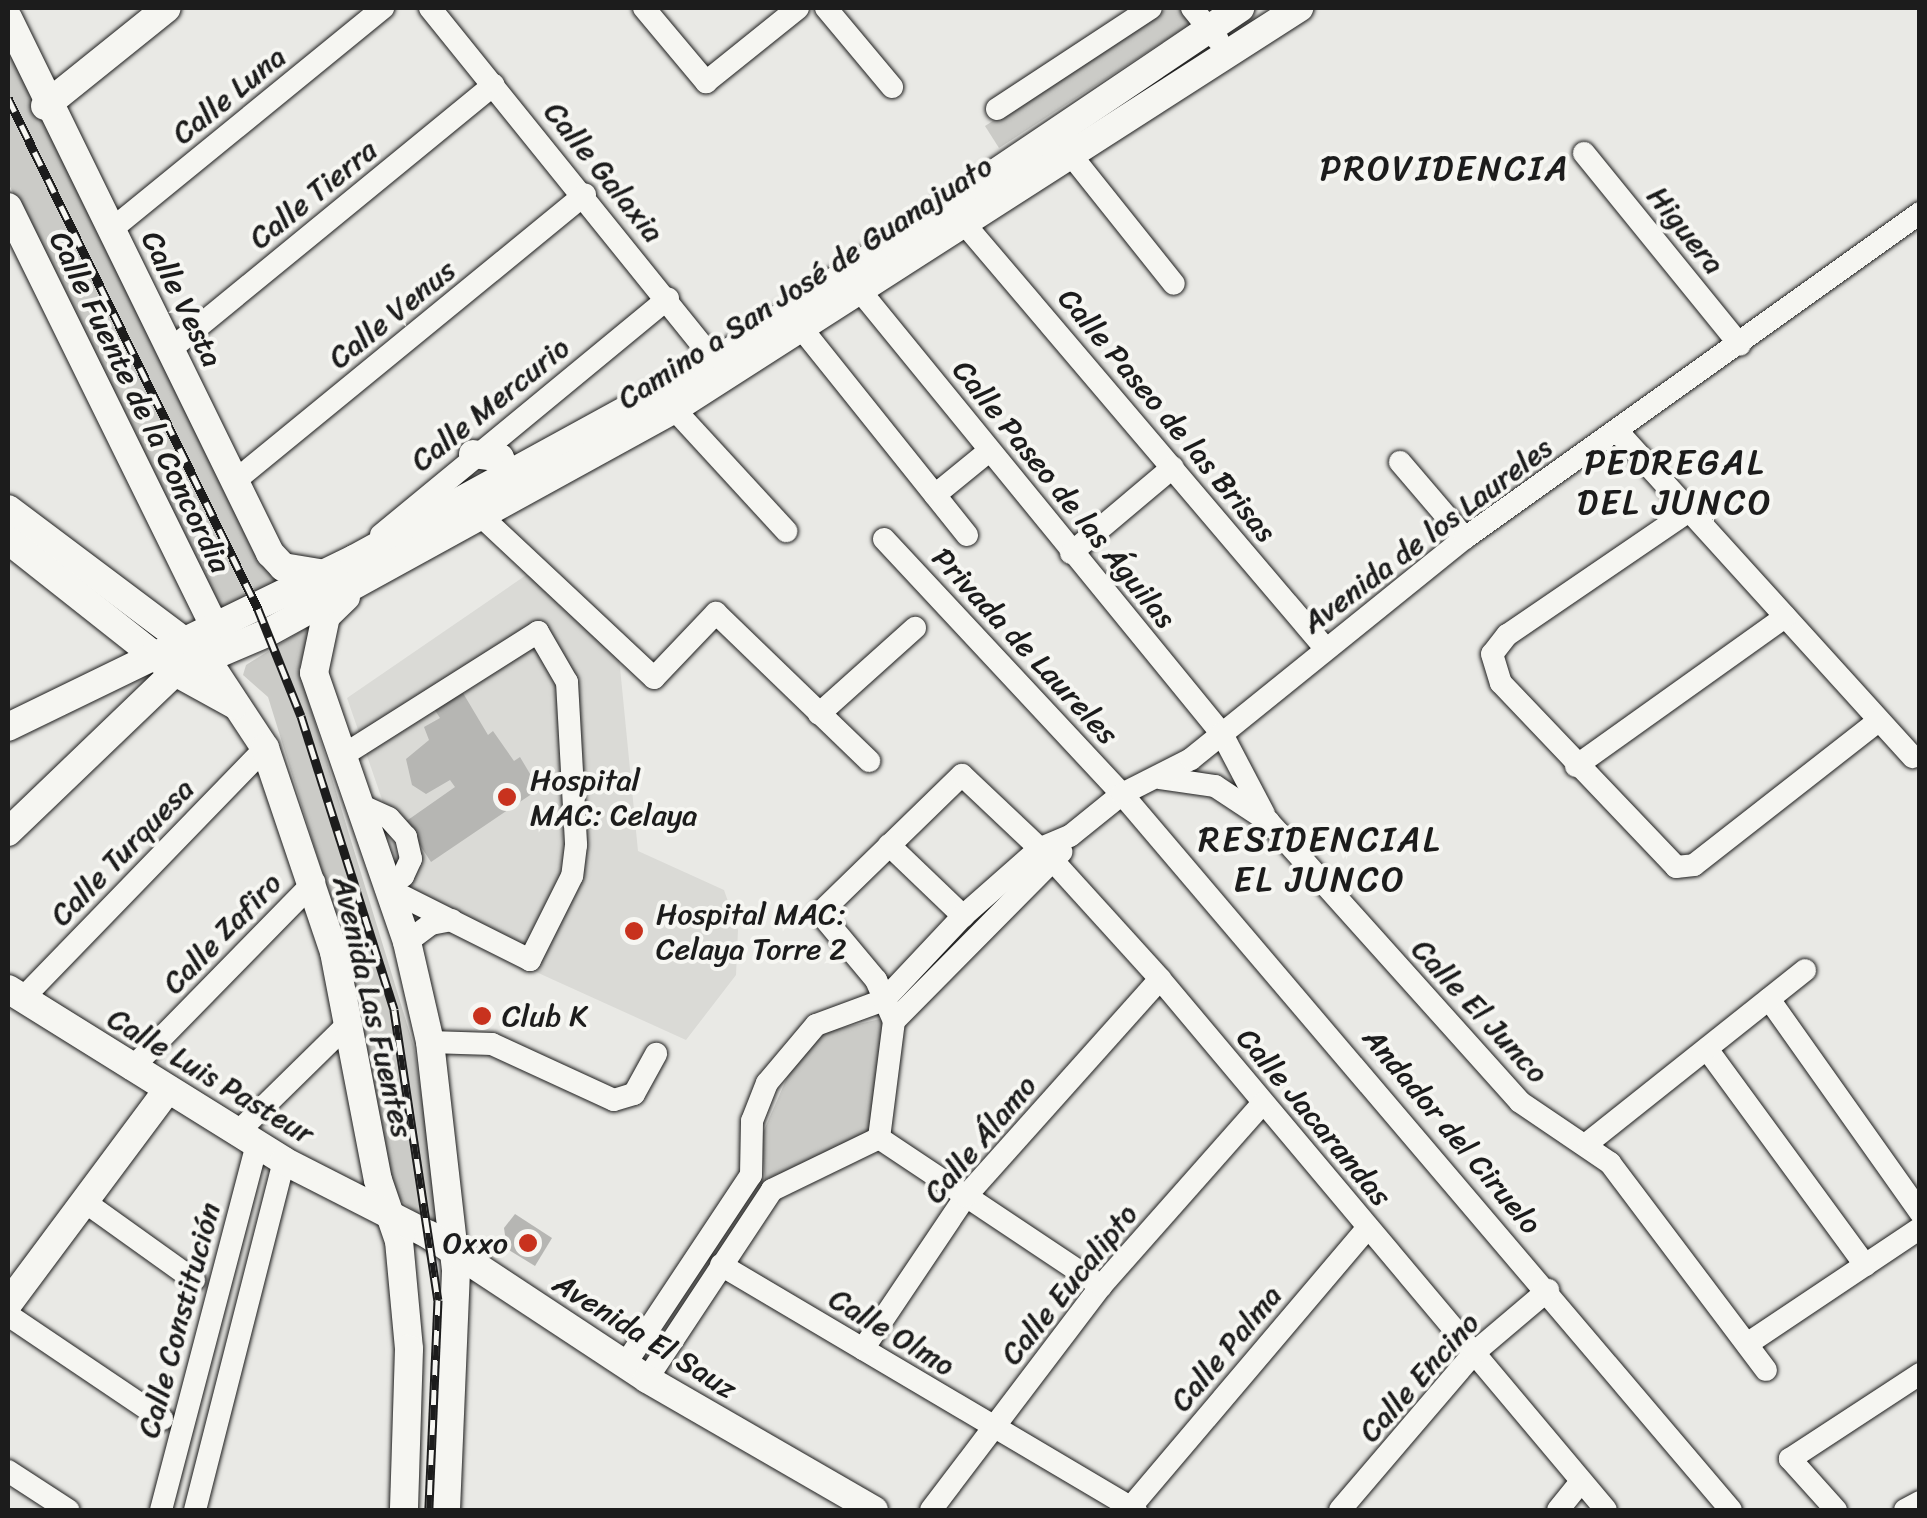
<!DOCTYPE html>
<html>
<head>
<meta charset="utf-8">
<style>
	body { margin:0 }
	#map { position:relative; width:1927px; height:1518px; overflow:hidden; background:#e9e9e5; font-family:Sriracha,sans-serif }
	div>[style] { position:absolute }
	.built>* { inset:0; background:#dadad6 }
	.green>* { inset:0; background:#cbcbc7 }
	.building>* { inset:0; background:#b6b6b3 }
	.roads { filter:drop-shadow(0 0 2px #1c1c1c) drop-shadow(0 0 2px #1c1c1c) }
	.minor>* { height:22px; margin:-11px; padding:0 11px; transform-origin:11px; border-radius:11px; background:#f6f6f2 }
	.major>* { height:28px; margin:-14px; padding:0 14px; transform-origin:14px; border-radius:14px; background:#f6f6f2 }
	.rail>* { height:9px; margin-top:-4.5px; transform-origin:0; background:repeating-linear-gradient(90deg,#f6f6f2 0 15px,#1c1c1c 0 30px); box-sizing:border-box; border-block:2px solid #1c1c1c }
	.dots>* { width:28px; height:28px; translate:-50% -50%; box-sizing:border-box; border:5px solid #f6f6f2; border-radius:50% }
	span { translate:-50% -50%; white-space:nowrap; text-align:center; line-height:1.15; -webkit-text-stroke:8px #f6f6f2; paint-order:stroke }
	.street-label { font-size:30px; color:#1c1c1c }
	.poi-label { font-size:30px; color:#1c1c1c }
	.left { translate:0 -50%; text-align:left }
	.right { translate:-100% -50%; text-align:right }
	.quarter-label { font-size:35px; color:#1c1c1c; letter-spacing:2.5px }
	.frame { position:absolute; inset:0; border:10px solid #1c1c1c; pointer-events:none }
</style>
</head>
<body>
<div id="map">
	<div class="built">
		<div style="clip-path:polygon(535px 569px,618px 647px,638px 851px,724px 890px,738px 930px,736px 975px,686px 1040px,424px 921px,347px 698px)"></div>
	</div>
	<div class="green">
		<div style="clip-path:polygon(1168px 8px,1195px 12px,1186px 27px,999px 148px,985px 126px)"></div>
		<div style="clip-path:polygon(8px 41px,269px 563px,276px 585px,259px 601px,213px 610px,132px 426px,8px 183px)"></div>
		<div style="clip-path:polygon(311px 625px,299px 670px,414px 1047px,442px 1232px,391px 1193px,349px 958px,268px 697px,243px 675px,246px 665px)"></div>
		<div style="clip-path:polygon(884px 1018px,870px 1137px,765px 1180px,761px 1137px,793px 1064px,825px 1032px)"></div>
	</div>
	<div class="building">
		<div style="clip-path:polygon(460px 688px,488px 735px,493px 731px,514px 761px,520px 757px,539px 789px,431px 862px,405px 822px,455px 787px,450px 780px,426px 794px,412px 785px,406px 759px,429px 740px,424px 727px,440px 718px,433px 707px)"></div>
		<div style="clip-path:polygon(515px 1214px,552px 1238px,535px 1266px,507px 1249px,504px 1228px)"></div>
	</div>
	<div class="roads">
		<div class="minor">
			<div style="left:430px;top:8px;width:471px;rotate:51.1deg"></div>
			<div style="left:644px;top:8px;width:97px;rotate:50deg"></div>
			<div style="left:706px;top:82px;width:118px;rotate:-38.8deg"></div>
			<div style="left:826px;top:8px;width:103px;rotate:50.1deg"></div>
			<div style="left:1192px;top:8px;width:41px;rotate:50.9deg"></div>
			<div style="left:997px;top:109px;width:184px;rotate:-33.3deg"></div>
			<div style="left:1067px;top:150px;width:171px;rotate:51.4deg"></div>
			<div style="left:1584px;top:153px;width:247px;rotate:50.9deg"></div>
			<div style="left:962px;top:221px;width:560px;rotate:49.63deg"></div>
			<div style="left:112px;top:229px;width:350px;rotate:-39.2deg"></div>
			<div style="left:861px;top:292px;width:571px;rotate:50.76deg"></div>
			<div style="left:1222px;top:734px;width:90px;rotate:62.3deg"></div>
			<div style="left:802px;top:329px;width:264px;rotate:51.3deg"></div>
			<div style="left:171px;top:349px;width:417px;rotate:-39.3deg"></div>
			<div style="left:674px;top:409px;width:166px;rotate:47.4deg"></div>
			<div style="left:1618px;top:432px;width:439px;rotate:47.8deg"></div>
			<div style="left:1400px;top:462px;width:100px;rotate:49.5deg"></div>
			<div style="left:236px;top:480px;width:451px;rotate:-39.3deg"></div>
			<div style="left:935px;top:495px;width:70px;rotate:-39.2deg"></div>
			<div style="left:1689px;top:511px;width:220px;rotate:145.7deg"></div>
			<div style="left:1507px;top:635px;width:24px;rotate:128deg"></div>
			<div style="left:1492px;top:654px;width:30px;rotate:73deg"></div>
			<div style="left:1501px;top:683px;width:254px;rotate:46.4deg"></div>
			<div style="left:1676px;top:867px;width:18px;rotate:-6deg"></div>
			<div style="left:1694px;top:865px;width:234px;rotate:-38deg"></div>
			<div style="left:481px;top:516px;width:237px;rotate:43.1deg"></div>
			<div style="left:654px;top:678px;width:90px;rotate:-46.4deg"></div>
			<div style="left:716px;top:613px;width:213px;rotate:44deg"></div>
			<div style="left:381px;top:535px;width:372px;rotate:-39.5deg"></div>
			<div style="left:884px;top:539px;width:349px;rotate:47deg"></div>
			<div style="left:1122px;top:794px;width:940px;rotate:49.62deg"></div>
			<div style="left:1071px;top:553px;width:133px;rotate:-40.1deg"></div>
			<div style="left:819px;top:714px;width:129px;rotate:-41.9deg"></div>
			<div style="left:342px;top:756px;width:232px;rotate:-32.3deg"></div>
			<div style="left:538px;top:632px;width:58px;rotate:59.9deg"></div>
			<div style="left:567px;top:682px;width:163px;rotate:86.8deg"></div>
			<div style="left:576px;top:845px;width:31px;rotate:97deg"></div>
			<div style="left:572px;top:876px;width:94px;rotate:116.6deg"></div>
			<div style="left:530px;top:960px;width:161px;rotate:-153.4deg"></div>
			<div style="left:386px;top:888px;width:21px;rotate:-35deg"></div>
			<div style="left:403px;top:876px;width:19px;rotate:-65deg"></div>
			<div style="left:411px;top:859px;width:23px;rotate:-103deg"></div>
			<div style="left:406px;top:837px;width:25px;rotate:-132deg"></div>
			<div style="left:389px;top:818px;width:34px;rotate:-156deg"></div>
			<div style="left:1576px;top:766px;width:257px;rotate:-35.5deg"></div>
			<div style="left:1160px;top:778px;width:56px;rotate:8.3deg"></div>
			<div style="left:1215px;top:786px;width:64px;rotate:33.4deg"></div>
			<div style="left:1268px;top:821px;width:377px;rotate:48.1deg"></div>
			<div style="left:1520px;top:1102px;width:109px;rotate:34.1deg"></div>
			<div style="left:1610px;top:1163px;width:259px;rotate:53deg"></div>
			<div style="left:889px;top:845px;width:103px;rotate:43.8deg"></div>
			<div style="left:407px;top:942px;width:30px;rotate:-37deg"></div>
			<div style="left:431px;top:924px;width:21px;rotate:-11deg"></div>
			<div style="left:23px;top:998px;width:348px;rotate:-45.9deg"></div>
			<div style="left:1769px;top:999px;width:261px;rotate:54.7deg"></div>
			<div style="left:894px;top:1021px;width:45px;rotate:-113.7deg"></div>
			<div style="left:876px;top:980px;width:87px;rotate:-129.9deg"></div>
			<div style="left:820px;top:913px;width:198px;rotate:-44.2deg"></div>
			<div style="left:962px;top:775px;width:128px;rotate:43.4deg"></div>
			<div style="left:1055px;top:863px;width:156px;rotate:47.8deg"></div>
			<div style="left:1160px;top:979px;width:693px;rotate:49.97deg"></div>
			<div style="left:430px;top:1042px;width:62px;rotate:1.8deg"></div>
			<div style="left:492px;top:1044px;width:134px;rotate:24.7deg"></div>
			<div style="left:614px;top:1100px;width:21px;rotate:-17deg"></div>
			<div style="left:634px;top:1094px;width:46px;rotate:-61.2deg"></div>
			<div style="left:1707px;top:1049px;width:268px;rotate:53.8deg"></div>
			<div style="left:131px;top:1069px;width:262px;rotate:-45.6deg"></div>
			<div style="left:237px;top:1133px;width:158px;rotate:-44.5deg"></div>
			<div style="left:879px;top:1138px;width:267px;rotate:33.7deg"></div>
			<div style="left:1589px;top:1142px;width:276px;rotate:-38.5deg"></div>
			<div style="left:85px;top:1202px;width:134px;rotate:35.6deg"></div>
			<div style="left:721px;top:1265px;width:482px;rotate:30.6deg"></div>
			<div style="left:8px;top:1315px;width:186px;rotate:34deg"></div>
			<div style="left:1747px;top:1344px;width:208px;rotate:-33.8deg"></div>
			<div style="left:863px;top:1349px;width:184px;rotate:-56.1deg"></div>
			<div style="left:966px;top:1196px;width:291px;rotate:-48.2deg"></div>
			<div style="left:624px;top:1366px;width:229px;rotate:-56.4deg"></div>
			<div style="left:751px;top:1175px;width:54px;rotate:-88.9deg"></div>
			<div style="left:752px;top:1121px;width:41px;rotate:-68.5deg"></div>
			<div style="left:767px;top:1083px;width:76px;rotate:-49.8deg"></div>
			<div style="left:816px;top:1025px;width:72px;rotate:-20.2deg"></div>
			<div style="left:884px;top:1000px;width:115px;rotate:-46.8deg"></div>
			<div style="left:963px;top:916px;width:101px;rotate:-41.4deg"></div>
			<div style="left:1039px;top:849px;width:34px;rotate:-23deg"></div>
			<div style="left:1070px;top:836px;width:67px;rotate:-38.9deg"></div>
			<div style="left:1122px;top:794px;width:77px;rotate:-26.9deg"></div>
			<div style="left:1191px;top:759px;width:352px;rotate:-38.9deg"></div>
			<div style="left:1465px;top:538px;width:559px;rotate:-35.54deg"></div>
			<div style="left:647px;top:1379px;width:227px;rotate:-56.5deg"></div>
			<div style="left:772px;top:1190px;width:119px;rotate:-25.9deg"></div>
			<div style="left:879px;top:1138px;width:118px;rotate:-82.7deg"></div>
			<div style="left:894px;top:1021px;width:238px;rotate:-45.3deg"></div>
			<div style="left:8px;top:1471px;width:72px;rotate:33deg"></div>
			<div style="left:1130px;top:1508px;width:368px;rotate:-49.7deg"></div>
			<div style="left:161px;top:1510px;width:377px;rotate:-75.3deg"></div>
			<div style="left:195px;top:1510px;width:360px;rotate:-75.7deg"></div>
			<div style="left:931px;top:1510px;width:281px;rotate:-52.8deg"></div>
			<div style="left:1101px;top:1286px;width:243px;rotate:-48.5deg"></div>
			<div style="left:1340px;top:1510px;width:208px;rotate:-49.5deg"></div>
			<div style="left:1475px;top:1352px;width:96px;rotate:-40.3deg"></div>
			<div style="left:1558px;top:1510px;width:36px;rotate:-51deg"></div>
			<div style="left:1836px;top:1510px;width:69px;rotate:-132deg"></div>
			<div style="left:1790px;top:1459px;width:155px;rotate:-33.2deg"></div>
			<div style="left:1905px;top:1510px;width:17px;rotate:-28deg"></div>
		</div>
		<div class="major">
			<div style="left:8px;top:18px;width:596px;rotate:63.91deg"></div>
			<div style="left:270px;top:553px;width:19px;rotate:47deg"></div>
			<div style="left:283px;top:567px;width:43px;rotate:9.5deg"></div>
			<div style="left:45px;top:106px;width:156px;rotate:-38.8deg"></div>
			<div style="left:8px;top:207px;width:467px;rotate:63.8deg"></div>
			<div style="left:473px;top:454px;width:27px;rotate:8deg"></div>
			<div style="left:500px;top:458px;width:35px;rotate:68deg"></div>
			<div style="left:8px;top:509px;width:246px;rotate:36.9deg"></div>
			<div style="left:205px;top:657px;width:109px;rotate:56.6deg"></div>
			<div style="left:265px;top:748px;width:215px;rotate:71.3deg"></div>
			<div style="left:334px;top:952px;width:232px;rotate:79.1deg"></div>
			<div style="left:378px;top:1180px;width:65px;rotate:71deg"></div>
			<div style="left:399px;top:1241px;width:108px;rotate:84.7deg"></div>
			<div style="left:409px;top:1349px;width:161px;rotate:91.8deg"></div>
			<div style="left:8px;top:540px;width:213px;rotate:38.3deg"></div>
			<div style="left:175px;top:672px;width:68px;rotate:28.8deg"></div>
			<div style="left:346px;top:597px;width:28px;rotate:136deg"></div>
			<div style="left:326px;top:616px;width:58px;rotate:101.9deg"></div>
			<div style="left:314px;top:673px;width:285px;rotate:70.9deg"></div>
			<div style="left:407px;top:942px;width:103px;rotate:77deg"></div>
			<div style="left:430px;top:1042px;width:230px;rotate:83.5deg"></div>
			<div style="left:456px;top:1271px;width:239px;rotate:92.4deg"></div>
			<div style="left:8px;top:727px;width:385px;rotate:-25.9deg"></div>
			<div style="left:354px;top:559px;width:415px;rotate:-28.7deg"></div>
			<div style="left:718px;top:360px;width:630px;rotate:-33.99deg"></div>
			<div style="left:8px;top:832px;width:231px;rotate:-43.8deg"></div>
			<div style="left:175px;top:672px;width:100px;rotate:-23deg"></div>
			<div style="left:267px;top:633px;width:465px;rotate:-28.8deg"></div>
			<div style="left:674px;top:409px;width:743px;rotate:-32.68deg"></div>
			<div style="left:8px;top:989px;width:325px;rotate:31.9deg"></div>
			<div style="left:284px;top:1161px;width:163px;rotate:27deg"></div>
			<div style="left:429px;top:1235px;width:261px;rotate:33.4deg"></div>
			<div style="left:647px;top:1379px;width:262px;rotate:30deg"></div>
			<div style="left:8px;top:1304px;width:266px;rotate:-53.3deg"></div>
		</div>
	</div>
	<div class="rail">
		<div style="left:8px;top:98px;width:569px;rotate:63.93deg"></div>
		<div style="left:258px;top:609px;width:115px;rotate:68.1deg"></div>
		<div style="left:301px;top:716px;width:308px;rotate:72.4deg"></div>
		<div style="left:394px;top:1010px;width:293px;rotate:81.4deg"></div>
		<div style="left:438px;top:1300px;width:210px;rotate:92.5deg"></div>
	</div>
	<div class="dots">
		<div style="left:507px;top:797px;background:#c8321e"></div>
		<div style="left:634px;top:931px;background:#c8321e"></div>
		<div style="left:482px;top:1016px;background:#c8321e"></div>
		<div style="left:528px;top:1243px;background:#c8321e"></div>
	</div>
	<div class="street-label">
		<span style="left:229px;top:95px;rotate:-39deg">Calle Luna</span>
		<span style="left:604px;top:172px;rotate:51deg">Calle Galaxia</span>
		<span style="left:313px;top:194px;rotate:-39deg">Calle Tierra</span>
		<span style="left:1686px;top:230px;rotate:51deg">Higuera</span>
		<span style="left:805px;top:282px;rotate:-33deg">Camino a San José de Guanajuato</span>
		<span style="left:182px;top:299px;rotate:64deg">Calle Vesta</span>
		<span style="left:392px;top:314px;rotate:-39deg">Calle Venus</span>
		<span style="left:140px;top:402px;rotate:64deg">Calle Fuente de la Concordia</span>
		<span style="left:490px;top:404px;rotate:-39deg">Calle Mercurio</span>
		<span style="left:1167px;top:415px;rotate:50deg">Calle Paseo de las Brisas</span>
		<span style="left:1064px;top:494px;rotate:51deg">Calle Paseo de las Águilas</span>
		<span style="left:1427px;top:535px;rotate:-37deg">Avenida de los Laureles</span>
		<span style="left:1025px;top:646px;rotate:47deg">Privada de Laureles</span>
		<span style="left:122px;top:852px;rotate:-46deg">Calle Turquesa</span>
		<span style="left:222px;top:933px;rotate:-46deg">Calle Zafiro</span>
		<span style="left:373px;top:1007px;rotate:77deg">Avenida Las Fuentes</span>
		<span style="left:1480px;top:1011px;rotate:47deg">Calle El Junco</span>
		<span style="left:211px;top:1076px;rotate:31deg">Calle Luis Pasteur</span>
		<span style="left:1314px;top:1117px;rotate:50deg">Calle Jacarandas</span>
		<span style="left:1452px;top:1131px;rotate:50deg">Andador del Ciruelo</span>
		<span style="left:980px;top:1139px;rotate:-50deg">Calle Álamo</span>
		<span style="left:1069px;top:1284px;rotate:-51deg">Calle Eucalipto</span>
		<span style="left:179px;top:1320px;rotate:-75deg">Calle Constitución</span>
		<span style="left:892px;top:1332px;rotate:31deg">Calle Olmo</span>
		<span style="left:645px;top:1336px;rotate:32deg">Avenida El Sauz</span>
		<span style="left:1226px;top:1348px;rotate:-50deg">Calle Palma</span>
		<span style="left:1419px;top:1377px;rotate:-48deg">Calle Encino</span>
	</div>
	<div class="poi-label">
		<span class="left" style="left:530px;top:797px">Hospital<br>MAC: Celaya</span>
		<span class="left" style="left:656px;top:931px">Hospital MAC:<br>Celaya Torre 2</span>
		<span class="left" style="left:502px;top:1016px">Club K</span>
		<span class="right" style="left:508px;top:1243px">Oxxo</span>
	</div>
	<div class="quarter-label">
		<span style="left:1445px;top:168px">PROVIDENCIA</span>
		<span style="left:1675px;top:482px">PEDREGAL<br>DEL JUNCO</span>
		<span style="left:1320px;top:859px">RESIDENCIAL<br>EL JUNCO</span>
	</div>
	<div class="frame"></div>
</div>
</body>
</html>
